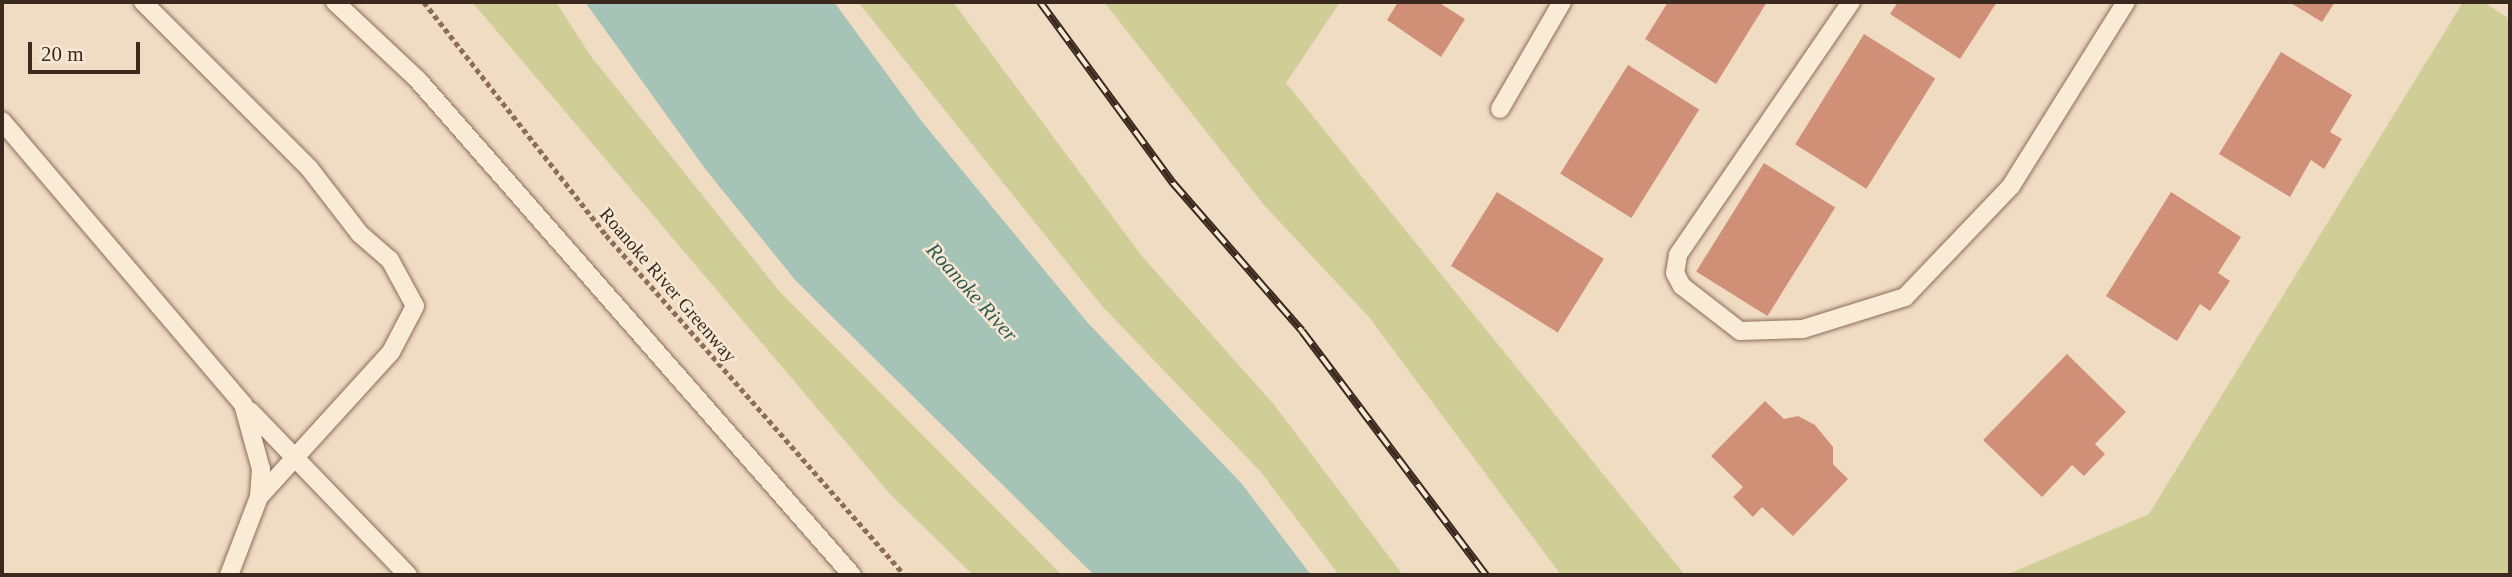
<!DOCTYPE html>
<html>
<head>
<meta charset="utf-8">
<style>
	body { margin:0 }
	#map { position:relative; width:2512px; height:577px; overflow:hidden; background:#f0dcc3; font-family:Georgia,serif }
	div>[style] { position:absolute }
	.green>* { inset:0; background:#cfce96 }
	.water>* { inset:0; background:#a5c3b6 }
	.building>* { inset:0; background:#d09077; transform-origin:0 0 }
	.path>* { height:4.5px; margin-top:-2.25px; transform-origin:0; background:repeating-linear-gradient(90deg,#8b6d59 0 5px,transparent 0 8.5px) }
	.roads { filter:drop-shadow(0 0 2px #8b6d59) drop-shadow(0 0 2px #8b6d59) }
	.lane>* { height:18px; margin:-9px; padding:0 9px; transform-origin:9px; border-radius:9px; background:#faebd7 }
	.rail>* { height:8px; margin-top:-4px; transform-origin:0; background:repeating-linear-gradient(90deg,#f7e8d3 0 16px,#3b281e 0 32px); box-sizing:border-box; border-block:2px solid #3b281e }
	span { translate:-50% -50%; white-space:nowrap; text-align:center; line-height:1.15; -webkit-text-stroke:5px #f7e8d3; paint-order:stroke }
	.street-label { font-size:19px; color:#3b281e }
	.water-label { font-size:21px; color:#2c5b52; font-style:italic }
	.frame { position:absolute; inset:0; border:4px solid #3b281e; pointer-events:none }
	.scale { position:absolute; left:28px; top:42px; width:112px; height:32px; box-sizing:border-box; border:4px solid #3b281e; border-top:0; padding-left:9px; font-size:21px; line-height:24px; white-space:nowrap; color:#3b281e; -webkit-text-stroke:5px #f7e8d3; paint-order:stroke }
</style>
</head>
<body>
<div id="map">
	<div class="green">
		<div style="clip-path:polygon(472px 2px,556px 2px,590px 55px,780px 292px,1062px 575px,973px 575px,890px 494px)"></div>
		<div style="clip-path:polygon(858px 2px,953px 2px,1141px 255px,1275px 406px,1403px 575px,1339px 575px,1260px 471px,1102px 306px)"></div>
		<div style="clip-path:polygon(1104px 2px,1340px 2px,1286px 83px,1685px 575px,1561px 575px,1368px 316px,1264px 205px)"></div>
		<div style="clip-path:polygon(2463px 2px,2483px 2px,2510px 19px,2510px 575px,2006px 575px,2149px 514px)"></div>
	</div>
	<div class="water">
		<div style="clip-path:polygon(585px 2px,834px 2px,923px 123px,1087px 322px,1242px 484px,1311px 575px,1094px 575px,796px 281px,706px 170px)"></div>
	</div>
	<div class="building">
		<div style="clip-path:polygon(1398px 2px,1438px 2px,1465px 19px,1441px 57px,1387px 20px)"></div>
		<div style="clip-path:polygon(1668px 2px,1767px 2px,1716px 84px,1645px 39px)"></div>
		<div style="clip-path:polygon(1898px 2px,1997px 2px,1960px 59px,1890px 14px)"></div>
		<div style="clip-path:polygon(2289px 2px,2335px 2px,2322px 22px)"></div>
		<div style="left:1864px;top:34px;width:84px;height:130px;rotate:32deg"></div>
		<div style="clip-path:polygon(2281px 52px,2352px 95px,2330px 132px,2342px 139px,2324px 169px,2311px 160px,2290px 197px,2219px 154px)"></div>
		<div style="left:1628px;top:65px;width:84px;height:128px;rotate:32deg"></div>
		<div style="left:1764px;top:163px;width:84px;height:128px;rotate:32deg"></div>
		<div style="left:1497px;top:192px;width:126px;height:87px;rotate:32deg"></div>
		<div style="clip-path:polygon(2171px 192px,2241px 237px,2218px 273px,2230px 281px,2210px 311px,2200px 304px,2177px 341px,2106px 296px)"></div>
		<div style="clip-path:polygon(2067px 354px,2126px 412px,2095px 444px,2105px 454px,2084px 476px,2072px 465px,2042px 497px,1983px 440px)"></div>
		<div style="clip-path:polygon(1765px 401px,1784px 419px,1798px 416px,1815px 425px,1833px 447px,1833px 464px,1848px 479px,1793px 536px,1762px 507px,1753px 517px,1733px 497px,1743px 487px,1711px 456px)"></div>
	</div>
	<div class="path">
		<div style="left:424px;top:2px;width:296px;rotate:52deg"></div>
		<div style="left:606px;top:235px;width:453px;rotate:48.7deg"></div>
	</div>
	<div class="roads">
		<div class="lane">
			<div style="left:143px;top:2px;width:235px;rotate:45deg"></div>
			<div style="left:309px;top:168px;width:83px;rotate:52.3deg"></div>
			<div style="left:360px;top:234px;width:40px;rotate:41deg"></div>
			<div style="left:390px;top:260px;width:52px;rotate:61.5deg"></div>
			<div style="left:415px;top:306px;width:52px;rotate:117.6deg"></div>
			<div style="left:391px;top:352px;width:196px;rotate:132.3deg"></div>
			<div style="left:335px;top:2px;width:114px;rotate:43.2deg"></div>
			<div style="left:418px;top:80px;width:658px;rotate:48.76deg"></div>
			<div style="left:1851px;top:2px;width:306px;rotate:124.4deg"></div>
			<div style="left:1678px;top:255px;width:18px;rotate:99deg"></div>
			<div style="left:1675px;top:273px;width:15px;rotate:62deg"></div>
			<div style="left:1682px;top:286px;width:73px;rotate:37.8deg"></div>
			<div style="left:1740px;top:331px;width:63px;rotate:-1.8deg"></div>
			<div style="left:1803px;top:329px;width:107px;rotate:-17.4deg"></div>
			<div style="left:1905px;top:297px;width:153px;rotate:-46.3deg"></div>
			<div style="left:2011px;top:186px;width:217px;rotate:-58deg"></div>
			<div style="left:1500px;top:109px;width:124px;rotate:-59.9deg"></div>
			<div style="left:2px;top:121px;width:372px;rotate:49.6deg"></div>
			<div style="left:243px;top:404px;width:67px;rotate:74.5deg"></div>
			<div style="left:261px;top:469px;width:28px;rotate:94deg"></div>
			<div style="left:259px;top:497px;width:84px;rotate:111deg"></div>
			<div style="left:250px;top:411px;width:228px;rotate:46.1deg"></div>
		</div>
	</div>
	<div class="rail">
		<div style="left:1040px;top:2px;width:225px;rotate:53.7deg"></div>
		<div style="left:1173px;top:183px;width:196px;rotate:48.9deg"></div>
		<div style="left:1302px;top:331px;width:306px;rotate:53deg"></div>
	</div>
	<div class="street-label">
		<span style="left:668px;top:285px;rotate:49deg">Roanoke River Greenway</span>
	</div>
	<div class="water-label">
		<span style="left:972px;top:292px;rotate:48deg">Roanoke River</span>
	</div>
	<div class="frame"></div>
	<div class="scale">20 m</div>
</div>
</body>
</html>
